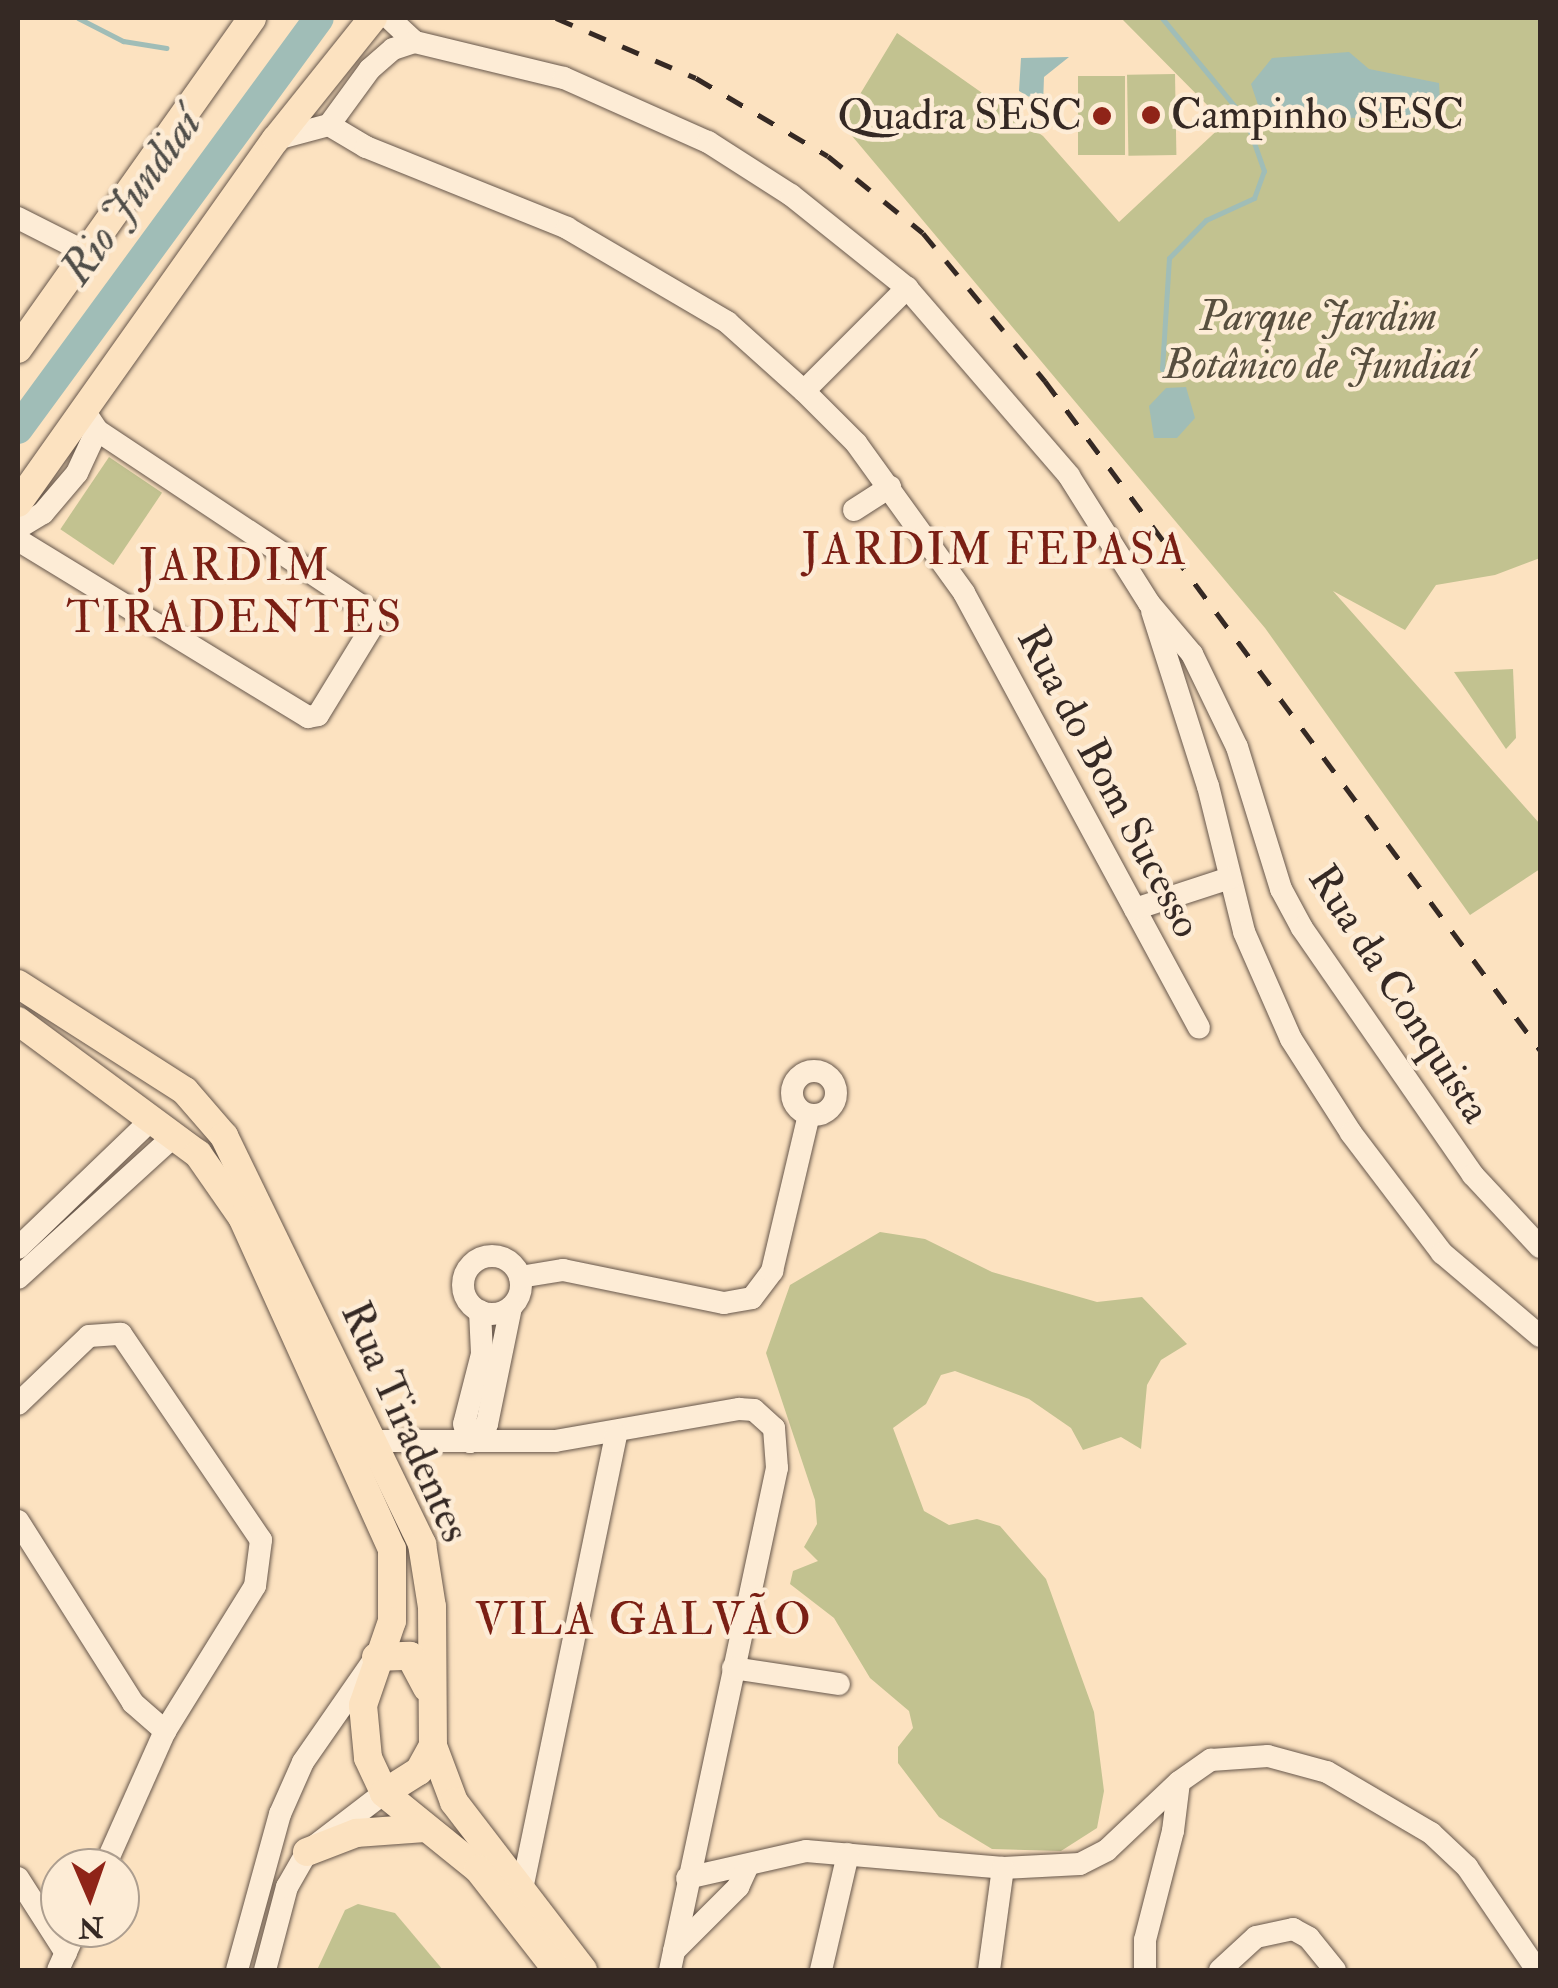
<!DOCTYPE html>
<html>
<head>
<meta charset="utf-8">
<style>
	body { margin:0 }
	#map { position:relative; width:1558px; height:1988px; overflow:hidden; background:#fce2c0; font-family:"IM FELL Double Pica",serif }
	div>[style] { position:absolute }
	.green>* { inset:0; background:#c2c290; transform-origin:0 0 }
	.water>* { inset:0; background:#a0bdb7 }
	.stream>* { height:5px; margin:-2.5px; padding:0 2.5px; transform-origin:2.5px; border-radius:2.5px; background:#a0bdb7 }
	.river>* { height:30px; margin:-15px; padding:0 15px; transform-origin:15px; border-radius:15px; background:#a0bdb7 }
	.roads { filter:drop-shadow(0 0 2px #67574b) drop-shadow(0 0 2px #67574b) }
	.minor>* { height:22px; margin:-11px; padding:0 11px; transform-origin:11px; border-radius:11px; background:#fdecd6 }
	.minor>.ring { margin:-11px; padding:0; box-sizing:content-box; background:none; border:22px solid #fdecd6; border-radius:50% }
	.major>* { height:28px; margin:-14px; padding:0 14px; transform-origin:14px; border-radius:14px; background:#fce2c0 }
	.rail>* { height:5px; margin-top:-2.5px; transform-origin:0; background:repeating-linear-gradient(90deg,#352924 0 18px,transparent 0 36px) }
	.dots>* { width:28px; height:28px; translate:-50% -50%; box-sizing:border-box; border:5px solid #fdecd6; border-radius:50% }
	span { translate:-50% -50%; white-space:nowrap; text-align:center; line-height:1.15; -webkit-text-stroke:9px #fdecd6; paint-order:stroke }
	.poi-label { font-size:42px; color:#352924 }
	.left { translate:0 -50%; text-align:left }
	.right { translate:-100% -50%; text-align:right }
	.park-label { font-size:42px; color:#584f3f; font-style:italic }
	.street-label { font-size:42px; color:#352924 }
	.water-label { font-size:45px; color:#504e49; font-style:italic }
	.neighbourhood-label { font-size:45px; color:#7a1f14; letter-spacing:2.5px }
	.frame { position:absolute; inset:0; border:20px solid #352924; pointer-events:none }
	.north { position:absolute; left:40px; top:1848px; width:100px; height:100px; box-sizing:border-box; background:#fdecd6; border:2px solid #ad9e8f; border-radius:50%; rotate:178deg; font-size:28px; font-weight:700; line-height:40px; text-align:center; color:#352924 }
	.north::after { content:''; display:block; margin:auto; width:35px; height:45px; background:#8f2418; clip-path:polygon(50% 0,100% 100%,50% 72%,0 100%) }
</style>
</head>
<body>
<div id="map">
	<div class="green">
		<div style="clip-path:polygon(1121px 18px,1540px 18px,1540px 558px,1495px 575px,1436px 585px,1405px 630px,1333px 591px,1540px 824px,1540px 869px,1470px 915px,1265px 628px,842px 124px,897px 33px,1043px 136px,1119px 222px,1225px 123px)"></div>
		<div style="left:1175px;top:74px;width:81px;height:48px;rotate:89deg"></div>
		<div style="left:1078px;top:76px;width:47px;height:79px"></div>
		<div style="left:109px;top:457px;width:64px;height:87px;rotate:34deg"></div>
		<div style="clip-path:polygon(1513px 669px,1516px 738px,1506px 749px,1454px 672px)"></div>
		<div style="clip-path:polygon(880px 1232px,925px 1239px,992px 1272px,1097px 1302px,1142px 1297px,1187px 1344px,1161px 1360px,1147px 1385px,1141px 1449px,1121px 1437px,1083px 1450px,1071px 1428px,1029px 1399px,955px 1371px,941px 1375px,926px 1404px,893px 1428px,924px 1511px,949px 1525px,977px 1519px,1000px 1526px,1046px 1579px,1094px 1712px,1104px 1791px,1097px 1828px,1061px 1851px,992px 1849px,939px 1817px,898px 1763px,898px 1747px,913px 1728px,909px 1711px,870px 1678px,834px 1618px,790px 1584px,793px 1571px,818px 1561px,804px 1547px,817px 1524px,815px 1500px,766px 1353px,790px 1285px)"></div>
		<div style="clip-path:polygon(358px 1904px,395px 1913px,443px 1970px,317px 1970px,345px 1910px)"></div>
	</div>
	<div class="water">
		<div style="clip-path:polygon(1349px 52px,1369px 69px,1439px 83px,1440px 100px,1404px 120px,1284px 115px,1258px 105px,1251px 84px,1272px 58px)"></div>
		<div style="clip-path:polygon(1069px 57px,1044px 77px,1043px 105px,1019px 91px,1021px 58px)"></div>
		<div style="clip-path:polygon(1186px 387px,1195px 418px,1177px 438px,1154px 438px,1149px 406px,1166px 388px)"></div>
	</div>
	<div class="stream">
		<div style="left:78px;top:18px;width:51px;rotate:27.1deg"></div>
		<div style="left:123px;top:41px;width:44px;rotate:9.2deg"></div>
		<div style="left:1162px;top:369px;width:111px;rotate:-86.4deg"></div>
		<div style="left:1169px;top:258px;width:53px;rotate:-45.8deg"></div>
		<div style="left:1206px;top:220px;width:53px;rotate:-24.6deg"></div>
		<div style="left:1254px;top:198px;width:29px;rotate:-70deg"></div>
		<div style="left:1264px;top:171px;width:54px;rotate:-109.4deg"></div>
		<div style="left:1246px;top:120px;width:132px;rotate:-129.5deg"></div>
	</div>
	<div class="river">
		<div style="left:18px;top:429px;width:509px;rotate:-53.78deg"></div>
	</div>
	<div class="roads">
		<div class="minor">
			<div style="left:389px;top:18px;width:35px;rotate:43deg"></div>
			<div style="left:415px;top:42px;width:153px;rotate:13.6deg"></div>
			<div style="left:564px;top:78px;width:158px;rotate:24deg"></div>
			<div style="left:708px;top:142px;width:98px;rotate:32.6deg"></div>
			<div style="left:791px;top:195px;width:149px;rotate:38.7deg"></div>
			<div style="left:907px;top:288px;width:248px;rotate:49.2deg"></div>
			<div style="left:1069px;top:476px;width:150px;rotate:57.8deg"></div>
			<div style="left:1149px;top:603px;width:67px;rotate:49.9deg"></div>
			<div style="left:1192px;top:654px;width:103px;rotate:64.2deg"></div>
			<div style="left:1237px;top:747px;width:149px;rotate:72.8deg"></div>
			<div style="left:1281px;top:889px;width:44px;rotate:61.7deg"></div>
			<div style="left:1302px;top:928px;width:300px;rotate:55.3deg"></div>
			<div style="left:1473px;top:1175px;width:98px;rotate:47.1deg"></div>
			<div style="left:329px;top:125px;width:69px;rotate:-53.8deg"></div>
			<div style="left:370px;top:69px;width:30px;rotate:-41deg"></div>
			<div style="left:393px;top:49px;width:23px;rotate:-18deg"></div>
			<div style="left:276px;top:139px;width:55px;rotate:-14.8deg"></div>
			<div style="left:329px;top:125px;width:43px;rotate:30.7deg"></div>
			<div style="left:366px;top:147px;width:217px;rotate:21.9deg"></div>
			<div style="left:567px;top:228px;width:186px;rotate:30.4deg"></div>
			<div style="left:727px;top:322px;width:103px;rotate:41.9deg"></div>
			<div style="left:804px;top:391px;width:74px;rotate:45deg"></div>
			<div style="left:856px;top:443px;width:185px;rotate:54.2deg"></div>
			<div style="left:964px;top:593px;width:494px;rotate:61.6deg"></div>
			<div style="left:18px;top:218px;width:75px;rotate:26.9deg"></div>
			<div style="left:804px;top:391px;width:146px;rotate:-45deg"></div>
			<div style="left:854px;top:510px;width:43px;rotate:-32.6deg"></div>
			<div style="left:18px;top:528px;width:29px;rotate:-31deg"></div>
			<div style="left:43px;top:513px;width:52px;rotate:-49.6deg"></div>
			<div style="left:77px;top:473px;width:47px;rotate:-65.1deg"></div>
			<div style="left:18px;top:540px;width:340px;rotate:31.4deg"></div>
			<div style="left:308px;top:717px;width:10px;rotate:-11deg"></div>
			<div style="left:318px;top:715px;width:109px;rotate:-58.5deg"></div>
			<div style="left:375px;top:622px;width:9px;rotate:-108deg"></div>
			<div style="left:372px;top:613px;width:330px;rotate:-146.4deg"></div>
			<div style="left:97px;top:430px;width:25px;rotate:-124deg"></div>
			<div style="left:1152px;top:611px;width:184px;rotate:72.3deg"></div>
			<div style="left:1208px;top:786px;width:150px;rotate:76.1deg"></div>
			<div style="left:1244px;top:932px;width:117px;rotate:66.3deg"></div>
			<div style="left:1291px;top:1039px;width:112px;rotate:57.4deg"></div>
			<div style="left:1351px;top:1133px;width:151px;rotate:52.8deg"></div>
			<div style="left:1442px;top:1253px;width:128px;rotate:40.3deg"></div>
			<div style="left:1135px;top:909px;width:100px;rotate:-18.1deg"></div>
			<div class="ring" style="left:792px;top:1071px;width:22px;height:22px"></div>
			<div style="left:18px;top:1248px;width:187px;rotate:-43.9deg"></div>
			<div class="ring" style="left:463px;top:1256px;width:36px;height:36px"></div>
			<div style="left:520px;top:1277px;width:44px;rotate:-9.2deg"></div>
			<div style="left:563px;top:1270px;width:164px;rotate:11.6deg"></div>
			<div style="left:724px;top:1303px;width:28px;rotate:-10deg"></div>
			<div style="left:752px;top:1298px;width:34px;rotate:-53deg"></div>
			<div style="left:772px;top:1271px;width:160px;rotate:-76.7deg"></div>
			<div style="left:18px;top:1278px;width:212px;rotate:-42.3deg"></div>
			<div style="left:480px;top:1311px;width:43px;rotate:87.3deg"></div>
			<div style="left:482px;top:1354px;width:72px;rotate:104.4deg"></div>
			<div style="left:464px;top:1424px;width:19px;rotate:72deg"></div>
			<div style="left:470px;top:1442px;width:25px;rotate:-47deg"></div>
			<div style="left:487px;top:1424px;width:119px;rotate:-78.4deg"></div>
			<div style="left:18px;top:1404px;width:98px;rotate:-43.8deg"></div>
			<div style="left:89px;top:1336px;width:32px;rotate:-4deg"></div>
			<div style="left:121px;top:1334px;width:249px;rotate:55.8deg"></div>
			<div style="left:261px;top:1540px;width:46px;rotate:97.4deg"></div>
			<div style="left:255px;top:1586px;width:171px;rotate:121.8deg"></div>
			<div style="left:165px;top:1731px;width:150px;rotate:114deg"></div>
			<div style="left:376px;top:1441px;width:179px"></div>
			<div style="left:555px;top:1441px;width:187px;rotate:-9.9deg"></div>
			<div style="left:739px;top:1409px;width:15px;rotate:4deg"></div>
			<div style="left:754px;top:1410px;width:27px;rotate:42deg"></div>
			<div style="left:774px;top:1428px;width:40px;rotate:85.7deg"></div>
			<div style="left:777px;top:1468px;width:513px;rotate:102.03deg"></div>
			<div style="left:18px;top:1521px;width:215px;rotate:57.7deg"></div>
			<div style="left:133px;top:1703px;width:43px;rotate:41.2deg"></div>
			<div style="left:733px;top:1668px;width:107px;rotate:8.6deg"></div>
			<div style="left:18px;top:1878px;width:89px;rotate:57.4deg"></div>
			<div style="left:687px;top:1878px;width:122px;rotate:-12.8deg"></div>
			<div style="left:806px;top:1851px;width:198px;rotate:4.9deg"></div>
			<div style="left:1003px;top:1868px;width:77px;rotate:-3deg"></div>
			<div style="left:1080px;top:1864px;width:30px;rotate:-27deg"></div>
			<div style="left:1107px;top:1850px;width:99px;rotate:-43.4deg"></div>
			<div style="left:1179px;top:1782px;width:39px;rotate:-35deg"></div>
			<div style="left:1211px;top:1760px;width:57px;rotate:-4deg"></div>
			<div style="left:1268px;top:1756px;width:61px;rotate:15.2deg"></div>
			<div style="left:1327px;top:1772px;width:121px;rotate:30.4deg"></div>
			<div style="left:1431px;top:1833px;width:50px;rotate:43.4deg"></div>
			<div style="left:1467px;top:1867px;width:125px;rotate:55.8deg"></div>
			<div style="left:521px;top:1894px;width:469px;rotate:-78.3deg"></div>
			<div style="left:674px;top:1951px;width:91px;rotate:-45deg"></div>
			<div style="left:738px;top:1887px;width:21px;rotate:-65deg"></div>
			<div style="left:58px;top:1970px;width:46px;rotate:-65.7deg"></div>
			<div style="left:237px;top:1970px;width:162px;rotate:-74.6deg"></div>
			<div style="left:280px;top:1814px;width:57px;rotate:-66.1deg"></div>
			<div style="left:303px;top:1762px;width:128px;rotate:-55.2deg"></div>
			<div style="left:265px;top:1970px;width:86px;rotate:-75.2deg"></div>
			<div style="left:287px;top:1887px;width:40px;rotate:-60.3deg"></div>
			<div style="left:307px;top:1852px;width:97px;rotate:-37.5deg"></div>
			<div style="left:821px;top:1970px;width:119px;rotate:-76.9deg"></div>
			<div style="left:989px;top:1970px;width:103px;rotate:-82.2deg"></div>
			<div style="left:1145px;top:1970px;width:30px;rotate:-90deg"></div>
			<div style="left:1145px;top:1940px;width:113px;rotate:-75.6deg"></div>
			<div style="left:1173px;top:1831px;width:49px;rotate:-83deg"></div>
			<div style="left:1220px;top:1970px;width:49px;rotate:-42.5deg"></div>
			<div style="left:1256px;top:1937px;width:38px;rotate:-12deg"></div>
			<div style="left:1293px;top:1929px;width:18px;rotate:29deg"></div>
			<div style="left:1309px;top:1938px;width:41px;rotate:50.9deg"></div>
		</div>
		<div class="major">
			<div style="left:18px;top:349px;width:405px;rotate:-54.7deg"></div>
			<div style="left:18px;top:503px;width:446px;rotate:-54.7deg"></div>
			<div style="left:276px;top:139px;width:155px;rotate:-51.3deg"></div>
			<div style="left:18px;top:984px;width:198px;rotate:32.6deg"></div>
			<div style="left:185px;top:1091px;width:60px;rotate:49.1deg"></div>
			<div style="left:224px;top:1136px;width:454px;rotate:64.1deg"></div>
			<div style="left:422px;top:1544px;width:64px;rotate:81deg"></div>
			<div style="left:432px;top:1607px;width:139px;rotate:89.6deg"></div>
			<div style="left:433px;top:1746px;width:60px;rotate:69.4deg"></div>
			<div style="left:454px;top:1802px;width:212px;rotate:52.5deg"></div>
			<div style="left:18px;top:1021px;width:224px;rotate:36.5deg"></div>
			<div style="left:198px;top:1154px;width:77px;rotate:55.1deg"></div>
			<div style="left:242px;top:1217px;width:364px;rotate:65.7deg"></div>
			<div style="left:392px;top:1549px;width:72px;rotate:90deg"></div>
			<div style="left:392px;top:1621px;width:89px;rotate:109deg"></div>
			<div style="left:363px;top:1705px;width:53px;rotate:84.6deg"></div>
			<div style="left:368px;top:1758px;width:38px;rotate:65deg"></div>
			<div style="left:384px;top:1793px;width:121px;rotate:39deg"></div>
			<div style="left:478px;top:1869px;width:128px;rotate:52deg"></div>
			<div style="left:376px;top:1657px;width:34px;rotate:-2deg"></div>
			<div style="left:410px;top:1656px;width:36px;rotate:62deg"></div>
			<div style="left:384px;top:1793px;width:41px;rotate:-32.2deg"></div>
			<div style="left:419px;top:1771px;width:29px;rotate:-61deg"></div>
			<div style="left:307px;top:1852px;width:53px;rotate:-21.2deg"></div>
			<div style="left:356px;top:1833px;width:69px;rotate:-4.1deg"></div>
		</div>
	</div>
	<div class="rail">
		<div style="left:556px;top:18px;width:152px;rotate:23.2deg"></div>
		<div style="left:696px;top:78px;width:153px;rotate:30.6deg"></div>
		<div style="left:828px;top:156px;width:122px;rotate:39deg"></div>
		<div style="left:923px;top:233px;width:192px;rotate:50.5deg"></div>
		<div style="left:1045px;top:381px;width:832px;rotate:53.5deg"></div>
	</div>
	<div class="dots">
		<div style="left:1151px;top:115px;background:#8f2418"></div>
		<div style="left:1102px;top:116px;background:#8f2418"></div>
	</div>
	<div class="poi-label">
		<span class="left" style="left:1171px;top:115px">Campinho SESC</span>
		<span class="right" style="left:1082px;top:116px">Quadra SESC</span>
	</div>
	<div class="park-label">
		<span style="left:1318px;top:341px">Parque Jardim<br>Botânico de Jundiaí</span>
	</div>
	<div class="street-label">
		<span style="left:1109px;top:782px;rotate:62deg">Rua do Bom Sucesso</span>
		<span style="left:1399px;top:994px;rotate:57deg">Rua da Conquista</span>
		<span style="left:405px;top:1422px;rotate:66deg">Rua Tiradentes</span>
	</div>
	<div class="water-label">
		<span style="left:132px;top:197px;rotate:-54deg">Rio Jundiaí</span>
	</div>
	<div class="neighbourhood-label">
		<span style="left:995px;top:551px">JARDIM FEPASA</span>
		<span style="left:235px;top:593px">JARDIM<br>TIRADENTES</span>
		<span style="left:644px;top:1621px">VILA GALVÃO</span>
	</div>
	<div class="frame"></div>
	<div class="north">N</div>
</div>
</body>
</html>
